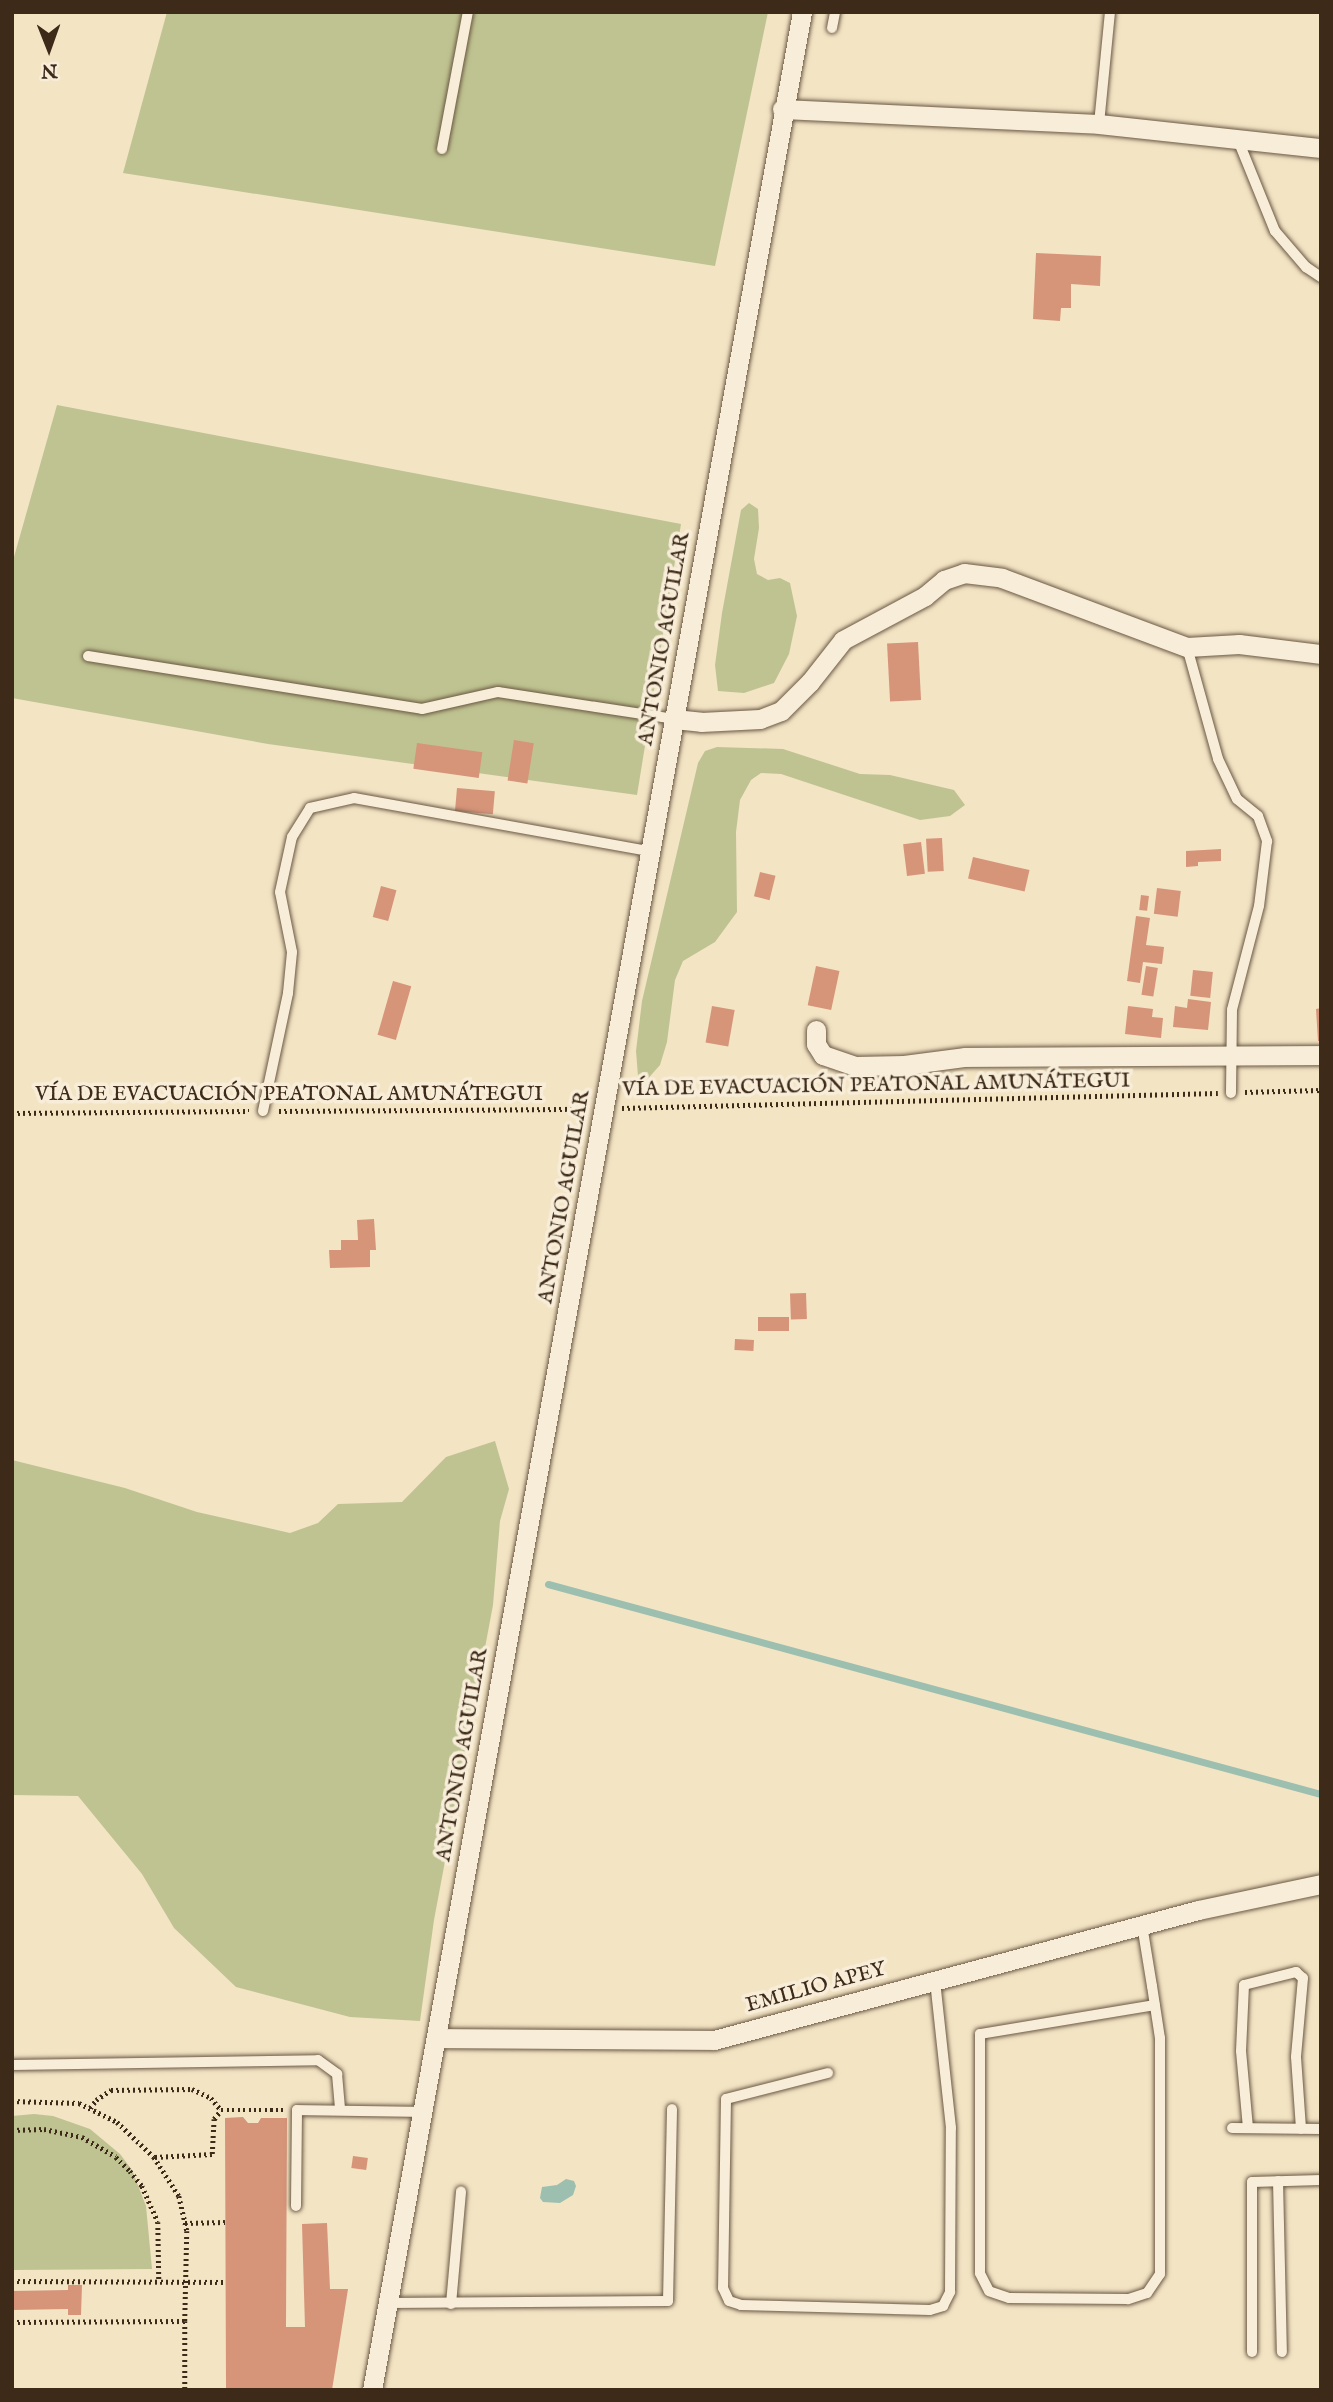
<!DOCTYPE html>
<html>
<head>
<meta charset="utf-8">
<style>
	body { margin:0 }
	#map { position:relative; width:1333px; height:2402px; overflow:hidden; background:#f3e4c4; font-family:"IM FELL English",serif }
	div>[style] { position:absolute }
	.green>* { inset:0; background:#bfc391 }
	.water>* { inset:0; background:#9cbfb0 }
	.stream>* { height:7px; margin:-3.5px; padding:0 3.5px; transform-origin:3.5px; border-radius:3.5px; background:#9cbfb0 }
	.building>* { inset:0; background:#d69479; transform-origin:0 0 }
	.path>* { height:4.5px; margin-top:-2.25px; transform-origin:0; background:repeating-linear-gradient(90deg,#3d2a18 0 2px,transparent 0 5.5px) }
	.roads { filter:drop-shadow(0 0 2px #6a5843) drop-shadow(0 0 2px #6a5843) }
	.service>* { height:10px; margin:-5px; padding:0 5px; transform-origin:5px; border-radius:5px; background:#f7edd9 }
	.minor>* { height:19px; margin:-9.5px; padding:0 9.5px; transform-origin:9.5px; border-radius:9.5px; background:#f7edd9 }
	span { translate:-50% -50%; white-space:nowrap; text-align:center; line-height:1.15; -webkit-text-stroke:7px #f7edd9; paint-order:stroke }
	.street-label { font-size:21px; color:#3d2a18 }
	.frame { position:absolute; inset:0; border:14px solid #3d2a18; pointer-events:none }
	.north { position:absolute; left:14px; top:14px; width:70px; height:70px; -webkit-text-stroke:5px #f7edd9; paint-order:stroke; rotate:179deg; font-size:19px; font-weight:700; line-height:28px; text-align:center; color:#3d2a18 }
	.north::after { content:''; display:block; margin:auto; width:24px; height:32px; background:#3d2a18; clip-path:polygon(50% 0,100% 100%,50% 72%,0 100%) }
</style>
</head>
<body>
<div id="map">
	<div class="green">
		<div style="clip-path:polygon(167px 12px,768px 12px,715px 266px,123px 173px)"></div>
		<div style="clip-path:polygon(57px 405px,681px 524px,637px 795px,268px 744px,12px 698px,12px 564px)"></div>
		<div style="clip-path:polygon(749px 503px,758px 509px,759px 528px,754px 559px,757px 574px,768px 580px,780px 578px,790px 583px,797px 616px,789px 654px,774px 683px,744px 693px,718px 691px,715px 665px,722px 613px,741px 510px)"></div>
		<div style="clip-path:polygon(717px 747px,783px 749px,860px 774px,890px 775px,954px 790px,965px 805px,950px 816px,920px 820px,781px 774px,761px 773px,751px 780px,740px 800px,736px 832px,737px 912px,715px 942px,683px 961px,675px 980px,667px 1042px,660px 1065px,645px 1082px,638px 1076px,636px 1051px,642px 1001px,698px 763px,705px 751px)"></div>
		<div style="clip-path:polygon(495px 1441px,509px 1489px,500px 1521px,493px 1605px,434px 1920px,420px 2021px,350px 2017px,236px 1987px,174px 1928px,142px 1874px,78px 1796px,12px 1795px,12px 1460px,125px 1488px,197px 1512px,290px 1533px,318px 1523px,338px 1504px,402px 1502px,446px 1457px)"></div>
		<div style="clip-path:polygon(34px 2114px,53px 2116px,90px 2129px,120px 2154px,132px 2170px,146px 2206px,152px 2269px,12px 2270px,12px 2116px)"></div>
	</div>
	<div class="water">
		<div style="clip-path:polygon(566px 2179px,574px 2181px,576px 2186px,573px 2195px,560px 2203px,543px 2202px,540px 2198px,542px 2187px,557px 2185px)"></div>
	</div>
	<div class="stream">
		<div style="left:548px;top:1584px;width:801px;rotate:15.2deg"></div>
	</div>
	<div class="building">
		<div style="clip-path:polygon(1036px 253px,1101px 256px,1100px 286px,1071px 284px,1071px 308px,1061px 308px,1060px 321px,1033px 319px)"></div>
		<div style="left:918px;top:642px;width:58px;height:31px;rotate:87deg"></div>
		<div style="left:514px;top:740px;width:20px;height:41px;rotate:9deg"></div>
		<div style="left:417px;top:743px;width:66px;height:26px;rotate:8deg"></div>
		<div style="left:457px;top:788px;width:38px;height:23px;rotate:5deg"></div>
		<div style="left:942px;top:838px;width:33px;height:16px;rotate:87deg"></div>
		<div style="left:921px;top:842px;width:32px;height:18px;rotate:83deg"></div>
		<div style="clip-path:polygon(1221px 849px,1221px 861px,1198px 862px,1198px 866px,1186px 867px,1186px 851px)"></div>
		<div style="left:973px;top:857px;width:58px;height:22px;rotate:13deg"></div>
		<div style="left:760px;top:872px;width:16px;height:25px;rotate:14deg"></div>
		<div style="left:381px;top:886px;width:16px;height:32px;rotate:15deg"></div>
		<div style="left:1157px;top:888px;width:24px;height:26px;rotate:7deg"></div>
		<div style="left:1141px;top:895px;width:8px;height:15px;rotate:7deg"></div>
		<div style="clip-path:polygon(1136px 916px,1150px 918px,1146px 945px,1164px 947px,1162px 964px,1143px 962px,1140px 983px,1127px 981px)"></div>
		<div style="left:816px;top:966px;width:24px;height:40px;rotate:12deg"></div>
		<div style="left:1146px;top:966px;width:12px;height:29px;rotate:9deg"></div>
		<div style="left:1193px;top:970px;width:20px;height:26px;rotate:6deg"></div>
		<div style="left:393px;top:981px;width:19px;height:56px;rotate:16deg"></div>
		<div style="clip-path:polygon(1188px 999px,1211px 1002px,1208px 1030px,1173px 1027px,1175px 1006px,1187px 1008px)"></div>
		<div style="left:712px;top:1006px;width:23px;height:37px;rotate:10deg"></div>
		<div style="clip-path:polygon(1128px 1006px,1153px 1009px,1152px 1017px,1163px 1018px,1161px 1038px,1125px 1034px)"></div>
		<div style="clip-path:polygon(1321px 1008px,1321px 1041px,1318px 1041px,1316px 1009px)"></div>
		<div style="clip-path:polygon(374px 1219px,376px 1250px,370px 1250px,370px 1267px,330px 1268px,329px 1250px,341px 1250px,341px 1240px,358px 1240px,357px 1220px)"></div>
		<div style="left:806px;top:1293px;width:26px;height:16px;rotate:88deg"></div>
		<div style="left:789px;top:1317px;width:14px;height:31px;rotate:90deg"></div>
		<div style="left:735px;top:1339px;width:19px;height:11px;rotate:3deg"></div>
		<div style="clip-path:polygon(243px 2117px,248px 2123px,258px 2123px,261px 2118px,287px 2118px,286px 2327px,305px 2327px,302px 2224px,327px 2223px,330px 2289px,348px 2289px,332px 2390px,226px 2390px,225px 2118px)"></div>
		<div style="left:353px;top:2156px;width:15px;height:12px;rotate:8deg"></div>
		<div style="clip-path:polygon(68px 2285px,82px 2285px,81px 2315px,68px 2315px,68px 2309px,12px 2310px,12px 2291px,68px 2290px)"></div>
	</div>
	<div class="path">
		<div style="left:1245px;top:1092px;width:76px;rotate:-1.5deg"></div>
		<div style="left:622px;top:1108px;width:596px;rotate:-1.44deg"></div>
		<div style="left:279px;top:1111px;width:306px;rotate:-0.4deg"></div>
		<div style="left:12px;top:1113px;width:237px;rotate:-0.5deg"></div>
		<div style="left:12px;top:2101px;width:67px;rotate:1.7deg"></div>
		<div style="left:79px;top:2103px;width:42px;rotate:26.6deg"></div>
		<div style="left:117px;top:2122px;width:51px;rotate:43.4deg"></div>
		<div style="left:154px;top:2157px;width:46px;rotate:57.3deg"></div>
		<div style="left:179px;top:2196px;width:36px;rotate:77deg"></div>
		<div style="left:187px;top:2231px;width:90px;rotate:91.3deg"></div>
		<div style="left:90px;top:2108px;width:10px;rotate:-53deg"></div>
		<div style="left:96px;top:2100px;width:18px;rotate:-34deg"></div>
		<div style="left:111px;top:2090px;width:81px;rotate:-0.7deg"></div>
		<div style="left:192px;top:2089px;width:21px;rotate:25deg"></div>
		<div style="left:211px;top:2098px;width:16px;rotate:50deg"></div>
		<div style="left:12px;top:2130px;width:32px;rotate:-2deg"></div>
		<div style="left:44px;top:2129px;width:39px;rotate:12deg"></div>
		<div style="left:82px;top:2137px;width:39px;rotate:30deg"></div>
		<div style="left:116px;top:2157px;width:20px;rotate:45deg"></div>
		<div style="left:130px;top:2171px;width:19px;rotate:51deg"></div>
		<div style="left:142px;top:2186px;width:39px;rotate:66deg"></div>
		<div style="left:158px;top:2222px;width:59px;rotate:89deg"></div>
		<div style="left:155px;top:2157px;width:57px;rotate:-3deg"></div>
		<div style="left:212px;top:2154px;width:35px;rotate:-87deg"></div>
		<div style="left:214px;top:2119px;width:11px;rotate:-52deg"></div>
		<div style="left:221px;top:2110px;width:62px"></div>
		<div style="left:185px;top:2223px;width:40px;rotate:-1.4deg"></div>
		<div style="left:12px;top:2281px;width:213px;rotate:0.3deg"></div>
		<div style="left:12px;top:2322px;width:173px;rotate:-0.3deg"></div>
		<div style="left:185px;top:2321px;width:69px;rotate:90deg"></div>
	</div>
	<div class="roads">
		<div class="service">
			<div style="left:832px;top:28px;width:16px;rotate:-79deg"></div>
			<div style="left:1099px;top:124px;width:113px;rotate:-84.4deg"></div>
			<div style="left:1238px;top:140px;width:98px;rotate:67.9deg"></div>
			<div style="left:1275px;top:231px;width:48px;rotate:49.3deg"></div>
			<div style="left:1306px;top:267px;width:18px;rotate:34deg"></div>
			<div style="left:442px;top:149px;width:139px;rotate:-79.3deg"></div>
			<div style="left:1187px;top:647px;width:116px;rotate:74.5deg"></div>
			<div style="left:1218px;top:759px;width:44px;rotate:64.6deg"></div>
			<div style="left:1237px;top:799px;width:27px;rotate:39deg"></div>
			<div style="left:1258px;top:816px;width:27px;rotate:70deg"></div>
			<div style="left:1267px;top:841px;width:65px;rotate:97deg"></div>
			<div style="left:1259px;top:906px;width:107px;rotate:104.6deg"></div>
			<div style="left:1232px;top:1010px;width:83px;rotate:90.7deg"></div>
			<div style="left:88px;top:656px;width:338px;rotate:9deg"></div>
			<div style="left:422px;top:709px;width:78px;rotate:-12.6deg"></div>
			<div style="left:498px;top:692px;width:178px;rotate:8.7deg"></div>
			<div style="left:263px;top:1111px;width:121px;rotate:-78deg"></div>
			<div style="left:288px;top:993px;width:41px;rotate:-84.4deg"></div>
			<div style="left:292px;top:952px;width:61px;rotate:-101.3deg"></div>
			<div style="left:280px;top:892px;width:56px;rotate:-77.7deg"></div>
			<div style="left:292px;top:837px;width:34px;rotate:-58deg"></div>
			<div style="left:310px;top:808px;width:45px;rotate:-12.8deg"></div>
			<div style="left:354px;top:798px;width:301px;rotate:10.2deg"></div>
			<div style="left:1142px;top:1925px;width:62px;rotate:80.7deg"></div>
			<div style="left:1152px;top:1986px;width:53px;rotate:81.3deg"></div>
			<div style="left:1160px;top:2038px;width:236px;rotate:90deg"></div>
			<div style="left:1160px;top:2274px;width:23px;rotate:124deg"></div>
			<div style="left:1147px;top:2293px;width:20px;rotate:162deg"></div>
			<div style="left:1128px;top:2299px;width:119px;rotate:-179.5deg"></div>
			<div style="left:1009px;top:2298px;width:21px;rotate:-161deg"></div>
			<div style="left:989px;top:2291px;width:20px;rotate:-117deg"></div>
			<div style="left:980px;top:2273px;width:239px;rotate:-90deg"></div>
			<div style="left:980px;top:2034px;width:177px;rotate:-9.4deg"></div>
			<div style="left:12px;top:2065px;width:306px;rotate:-0.9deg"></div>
			<div style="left:318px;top:2060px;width:24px;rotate:36deg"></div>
			<div style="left:337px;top:2074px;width:36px;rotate:85deg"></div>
			<div style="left:828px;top:2073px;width:105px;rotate:165.7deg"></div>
			<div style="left:726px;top:2099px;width:189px;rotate:90.9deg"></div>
			<div style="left:723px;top:2288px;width:14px;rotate:65deg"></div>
			<div style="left:729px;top:2301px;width:13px;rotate:18deg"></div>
			<div style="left:741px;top:2305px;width:189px;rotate:1.5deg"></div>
			<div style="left:930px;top:2310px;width:14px;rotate:-17deg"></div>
			<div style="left:943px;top:2306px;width:16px;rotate:-63deg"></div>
			<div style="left:950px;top:2292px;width:164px;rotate:-89.7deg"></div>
			<div style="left:951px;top:2128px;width:149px;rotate:-96.2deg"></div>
			<div style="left:1232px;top:2128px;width:89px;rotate:0.6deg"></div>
			<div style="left:1248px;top:2128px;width:77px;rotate:-95.2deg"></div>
			<div style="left:1241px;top:2051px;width:66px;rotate:-87.4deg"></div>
			<div style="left:1244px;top:1985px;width:54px;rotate:-14deg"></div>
			<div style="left:1296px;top:1972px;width:9px;rotate:41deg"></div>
			<div style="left:1303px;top:1978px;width:79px;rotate:95.1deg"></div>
			<div style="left:1296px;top:2057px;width:72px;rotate:86deg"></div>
			<div style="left:1278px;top:2181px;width:171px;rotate:88.7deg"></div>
			<div style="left:296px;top:2206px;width:96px;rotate:-89.4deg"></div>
			<div style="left:297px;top:2110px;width:126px;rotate:0.9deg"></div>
			<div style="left:388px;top:2303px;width:280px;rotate:-0.4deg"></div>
			<div style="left:668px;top:2301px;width:192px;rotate:-88.8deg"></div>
			<div style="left:451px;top:2304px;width:113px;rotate:-84.9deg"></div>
			<div style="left:1252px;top:2352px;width:170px;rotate:-90deg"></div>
			<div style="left:1252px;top:2182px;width:69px;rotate:-1.7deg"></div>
		</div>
		<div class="minor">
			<div style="left:782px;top:109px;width:317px;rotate:2.7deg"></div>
			<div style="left:1099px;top:124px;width:223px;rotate:6.2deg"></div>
			<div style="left:674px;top:719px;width:27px;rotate:6deg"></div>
			<div style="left:701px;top:722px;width:59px;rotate:-2.9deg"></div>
			<div style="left:760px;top:719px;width:22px;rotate:-21deg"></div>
			<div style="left:781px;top:711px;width:41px;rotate:-45deg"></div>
			<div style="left:810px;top:682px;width:53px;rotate:-51.8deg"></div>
			<div style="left:843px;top:640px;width:93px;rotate:-28.2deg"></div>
			<div style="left:925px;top:596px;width:25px;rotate:-40deg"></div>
			<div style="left:944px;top:580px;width:21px;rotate:-19deg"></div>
			<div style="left:964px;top:573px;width:38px;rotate:7deg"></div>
			<div style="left:1002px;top:578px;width:197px;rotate:20.5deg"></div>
			<div style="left:1187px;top:647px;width:52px;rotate:-3.3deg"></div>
			<div style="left:1239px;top:644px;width:83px;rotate:7deg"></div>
			<div style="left:816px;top:1030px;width:14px;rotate:90deg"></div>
			<div style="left:816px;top:1044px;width:13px;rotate:58deg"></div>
			<div style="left:823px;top:1055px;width:34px;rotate:19deg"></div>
			<div style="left:855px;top:1066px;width:49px;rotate:-1.2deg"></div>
			<div style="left:904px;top:1065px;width:62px;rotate:-7.5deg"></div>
			<div style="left:965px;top:1057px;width:356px;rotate:-0.3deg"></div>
			<div style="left:437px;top:2038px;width:277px;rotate:0.4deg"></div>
			<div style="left:714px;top:2040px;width:501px;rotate:-15.03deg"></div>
			<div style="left:1198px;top:1910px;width:126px;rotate:-11.9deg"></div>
			<div style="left:372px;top:2390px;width:2417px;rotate:-79.75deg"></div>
		</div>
	</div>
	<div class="street-label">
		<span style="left:665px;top:639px;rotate:-80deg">ANTONIO AGUILAR</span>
		<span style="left:876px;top:1086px;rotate:-1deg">VÍA DE EVACUACIÓN PEATONAL AMUNÁTEGUI</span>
		<span style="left:289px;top:1095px">VÍA DE EVACUACIÓN PEATONAL AMUNÁTEGUI</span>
		<span style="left:565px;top:1197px;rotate:-80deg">ANTONIO AGUILAR</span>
		<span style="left:463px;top:1755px;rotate:-80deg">ANTONIO AGUILAR</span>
		<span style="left:816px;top:1988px;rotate:-15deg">EMILIO APEY</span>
	</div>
	<div class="frame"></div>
	<div class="north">N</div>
</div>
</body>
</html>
